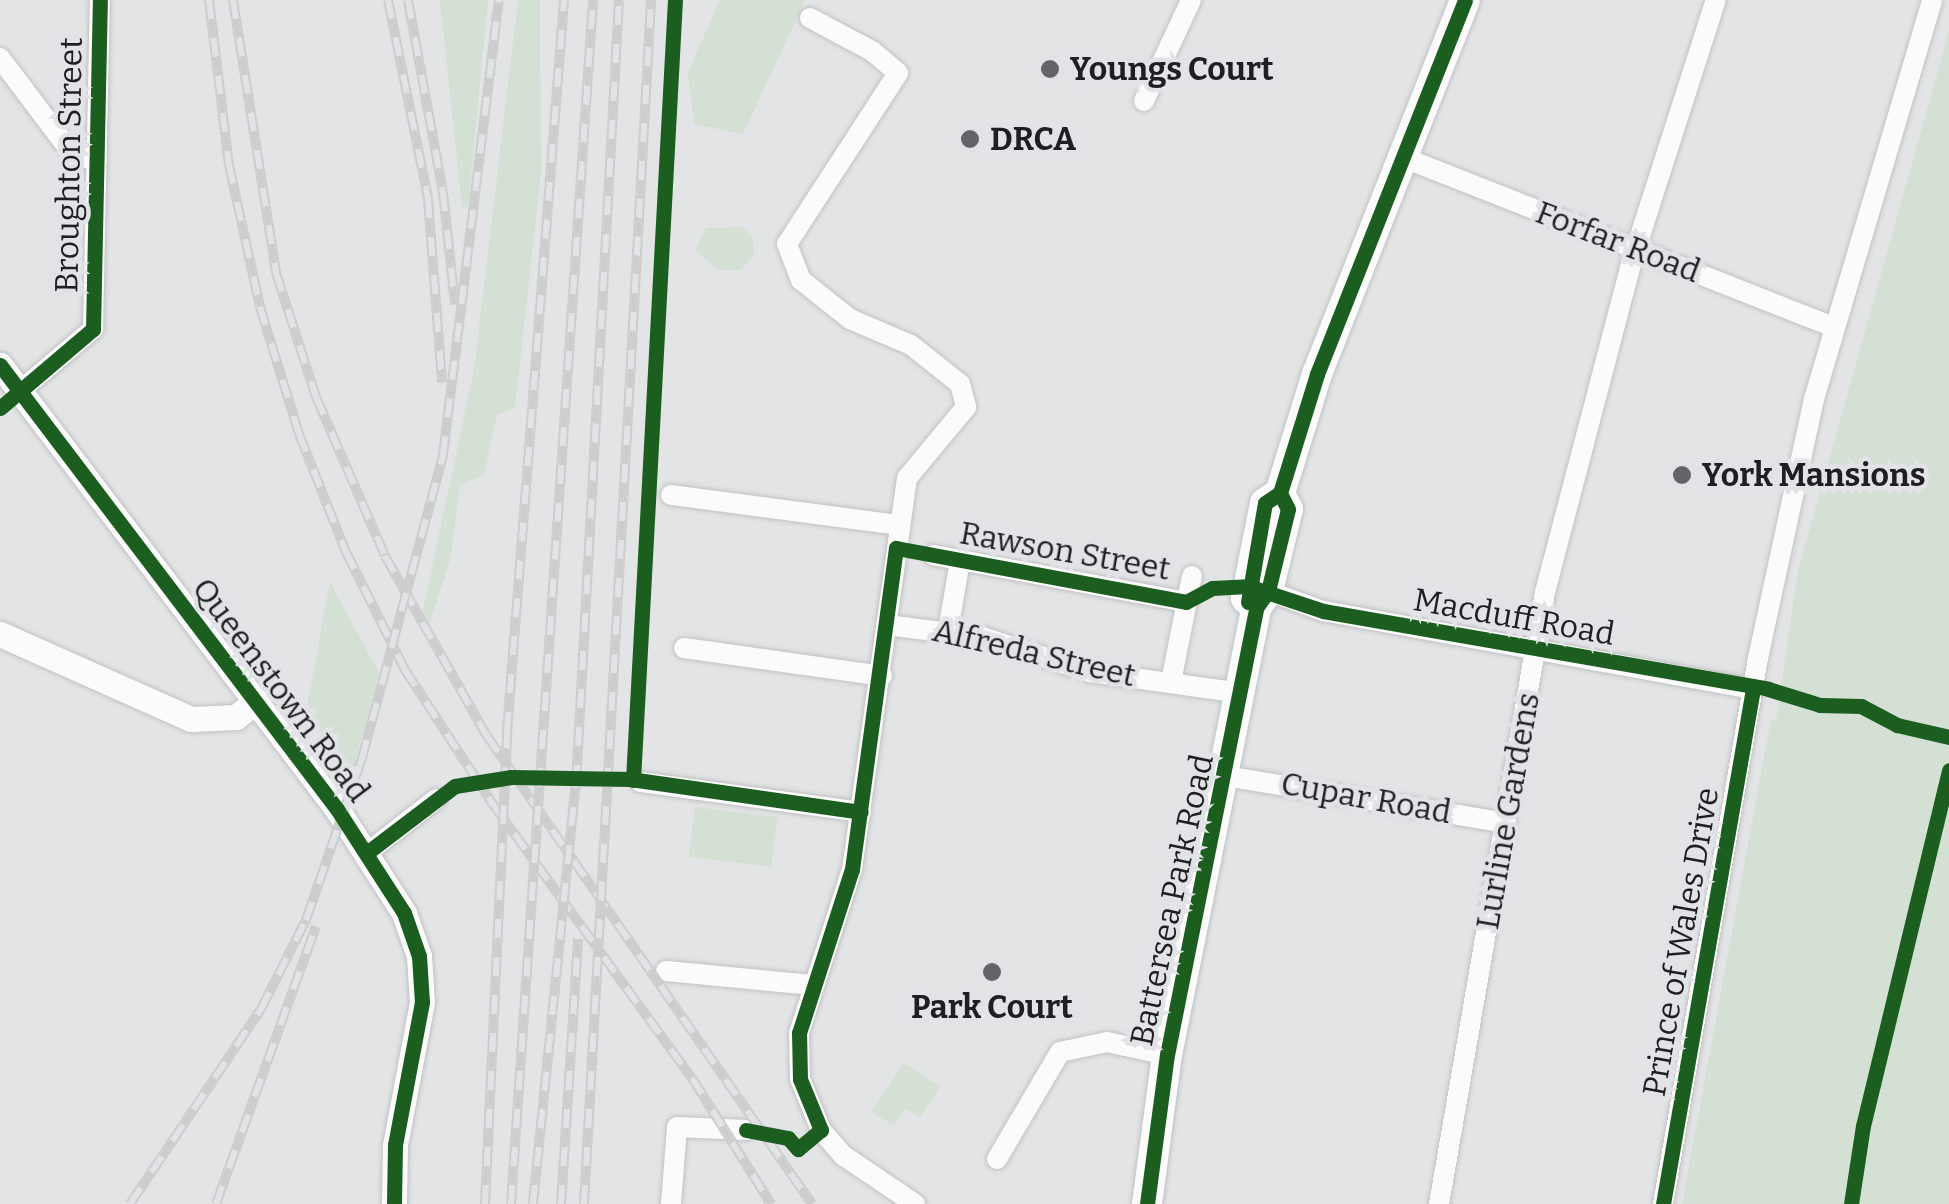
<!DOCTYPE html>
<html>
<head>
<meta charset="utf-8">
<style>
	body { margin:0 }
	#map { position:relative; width:1949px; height:1204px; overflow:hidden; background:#e3e4e5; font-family:Bitter,serif }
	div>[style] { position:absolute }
	.green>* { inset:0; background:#d4e0d4; transform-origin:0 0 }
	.roads { filter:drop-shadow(0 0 2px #c1c2c3) drop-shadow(0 0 2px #c1c2c3) }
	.minor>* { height:20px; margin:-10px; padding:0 10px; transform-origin:10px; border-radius:10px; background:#fbfbfb }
	.major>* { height:25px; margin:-12.5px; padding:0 12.5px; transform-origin:12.5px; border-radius:12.5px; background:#fbfbfb }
	.highway>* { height:30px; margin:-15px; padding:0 15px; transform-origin:15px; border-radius:15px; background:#fbfbfb }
	.rail>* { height:10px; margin-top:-5px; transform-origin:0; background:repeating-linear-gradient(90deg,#e2e3e6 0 19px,#cccdcd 0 38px); box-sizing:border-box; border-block:2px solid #cccdcd }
	.cycleway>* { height:15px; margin:-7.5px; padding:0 7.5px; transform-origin:7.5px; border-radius:7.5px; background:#1b5e20 }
	.dots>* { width:28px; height:28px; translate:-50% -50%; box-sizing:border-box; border:5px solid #e2e3e6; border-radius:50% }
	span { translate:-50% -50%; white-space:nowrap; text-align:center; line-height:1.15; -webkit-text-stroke:9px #e2e3e6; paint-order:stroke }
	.poi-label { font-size:32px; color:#1f1f21; font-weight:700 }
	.left { translate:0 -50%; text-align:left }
	.street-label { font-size:32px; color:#1f1f21 }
</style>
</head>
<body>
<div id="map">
	<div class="green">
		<div style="clip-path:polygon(440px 0,488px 0,468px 207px,462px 207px)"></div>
		<div style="clip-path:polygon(518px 0,540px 0,541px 173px,515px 408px,497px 414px,484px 475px,460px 485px,450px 560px,429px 625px,423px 610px,474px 370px)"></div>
		<div style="clip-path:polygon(720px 0,805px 0,743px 134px,694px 124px,688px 72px)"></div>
		<div style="clip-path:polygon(1949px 31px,1949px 1204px,1682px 1204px,1771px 719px,1776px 720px,1798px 571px)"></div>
		<div style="clip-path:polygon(742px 227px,753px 238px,754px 255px,740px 270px,719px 270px,695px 250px,706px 228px)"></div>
		<div style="clip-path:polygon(330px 582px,379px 673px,353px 769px,306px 713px)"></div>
		<div style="left:695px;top:807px;width:83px;height:50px;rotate:7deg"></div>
		<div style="clip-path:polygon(904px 1063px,940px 1087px,920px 1117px,905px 1109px,894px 1125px,871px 1112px)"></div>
	</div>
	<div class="roads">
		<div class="minor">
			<div style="left:810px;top:18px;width:70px;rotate:28deg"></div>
			<div style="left:872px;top:51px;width:34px;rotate:40deg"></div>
			<div style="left:898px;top:73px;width:204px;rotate:123deg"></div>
			<div style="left:787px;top:244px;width:39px;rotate:69deg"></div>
			<div style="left:801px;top:280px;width:63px;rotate:38.5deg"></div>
			<div style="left:850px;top:319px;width:66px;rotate:23.1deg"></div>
			<div style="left:911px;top:345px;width:63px;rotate:38.5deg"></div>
			<div style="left:960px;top:384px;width:24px;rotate:75deg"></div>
			<div style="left:966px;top:407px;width:92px;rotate:129.7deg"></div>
			<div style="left:907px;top:478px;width:395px;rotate:98deg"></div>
			<div style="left:852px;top:869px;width:172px;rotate:107.9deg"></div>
			<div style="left:799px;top:1033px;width:46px;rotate:88.8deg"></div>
			<div style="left:800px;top:1079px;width:55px;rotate:67.6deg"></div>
			<div style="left:821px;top:1130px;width:35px;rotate:49deg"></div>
			<div style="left:844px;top:1156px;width:86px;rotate:34.1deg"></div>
			<div style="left:0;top:58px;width:123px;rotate:52.9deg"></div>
			<div style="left:74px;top:156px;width:23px;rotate:10deg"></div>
			<div style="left:1144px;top:101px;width:111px;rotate:-65deg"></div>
			<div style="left:1402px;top:157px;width:464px;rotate:21.5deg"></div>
			<div style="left:20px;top:391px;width:96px;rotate:-40.3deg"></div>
			<div style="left:93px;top:329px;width:329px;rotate:-88.8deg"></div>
			<div style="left:671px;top:495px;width:230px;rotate:7.5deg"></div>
			<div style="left:933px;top:555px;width:257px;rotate:10.5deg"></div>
			<div style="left:1268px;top:591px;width:59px;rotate:20deg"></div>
			<div style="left:1323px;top:611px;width:437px;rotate:10.3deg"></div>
			<div style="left:886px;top:625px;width:97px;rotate:7.1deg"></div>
			<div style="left:982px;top:637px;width:114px;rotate:18deg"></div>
			<div style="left:1090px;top:672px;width:152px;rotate:7.9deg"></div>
			<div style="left:948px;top:631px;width:71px;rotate:-80.3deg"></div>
			<div style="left:684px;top:648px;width:200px;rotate:8deg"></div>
			<div style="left:1171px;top:682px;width:108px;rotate:-78.8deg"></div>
			<div style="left:1226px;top:776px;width:284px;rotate:9.5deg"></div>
			<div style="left:640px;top:782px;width:223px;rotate:7.7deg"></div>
			<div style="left:368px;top:852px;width:86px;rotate:-37.9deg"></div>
			<div style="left:666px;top:971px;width:147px;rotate:5.5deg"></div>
			<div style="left:997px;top:1159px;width:124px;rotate:-59.5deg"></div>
			<div style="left:1060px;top:1052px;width:48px;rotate:-12deg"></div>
			<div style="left:1107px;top:1042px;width:61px;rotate:12.2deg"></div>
			<div style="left:671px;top:1204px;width:77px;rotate:-85.5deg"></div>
			<div style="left:677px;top:1127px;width:69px;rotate:2.5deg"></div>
			<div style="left:1439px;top:1204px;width:621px;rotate:-80.17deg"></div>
			<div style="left:1545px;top:592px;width:339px;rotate:-75.3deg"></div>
			<div style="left:1631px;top:264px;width:277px;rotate:-72.2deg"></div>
			<div style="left:1663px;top:1204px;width:554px;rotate:-80.13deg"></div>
			<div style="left:1758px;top:658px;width:265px;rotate:-77.8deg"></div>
			<div style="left:1814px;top:399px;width:416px;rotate:-73.5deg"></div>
		</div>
		<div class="major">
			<div style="left:0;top:365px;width:557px;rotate:52.8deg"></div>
			<div style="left:337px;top:809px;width:124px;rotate:57.2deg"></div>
			<div style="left:404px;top:913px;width:46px;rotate:70.8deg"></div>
			<div style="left:419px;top:956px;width:46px;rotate:86.3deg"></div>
			<div style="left:422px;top:1002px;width:146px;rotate:100.7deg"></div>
			<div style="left:395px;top:1145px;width:59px;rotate:91deg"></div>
			<div style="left:0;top:634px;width:209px;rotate:24deg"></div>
			<div style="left:191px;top:719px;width:45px;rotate:-2.5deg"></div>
			<div style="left:236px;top:717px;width:26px;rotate:-39deg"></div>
		</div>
		<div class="highway">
			<div style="left:1256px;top:608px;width:14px;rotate:-135deg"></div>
			<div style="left:1246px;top:598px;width:97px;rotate:-78.7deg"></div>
			<div style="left:1265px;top:503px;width:18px;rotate:-34deg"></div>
			<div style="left:1280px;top:493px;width:125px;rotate:-72.7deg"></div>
			<div style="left:1317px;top:374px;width:402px;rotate:-68.4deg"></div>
			<div style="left:1147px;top:1204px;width:150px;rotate:-82.4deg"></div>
			<div style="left:1167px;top:1055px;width:456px;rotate:-78.7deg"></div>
			<div style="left:1256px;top:608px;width:21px;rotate:-55deg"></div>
			<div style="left:1268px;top:591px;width:84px;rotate:-76.3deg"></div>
			<div style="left:1288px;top:509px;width:18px;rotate:-117deg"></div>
		</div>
	</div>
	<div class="rail">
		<div style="left:209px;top:0;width:166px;rotate:83.1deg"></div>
		<div style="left:229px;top:165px;width:145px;rotate:77.7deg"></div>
		<div style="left:260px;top:307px;width:133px;rotate:72.9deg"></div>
		<div style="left:299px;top:434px;width:127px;rotate:68.3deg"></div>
		<div style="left:346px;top:552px;width:132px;rotate:63.4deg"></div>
		<div style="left:405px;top:670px;width:159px;rotate:56.8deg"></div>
		<div style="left:492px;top:803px;width:340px;rotate:54deg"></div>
		<div style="left:692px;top:1078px;width:149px;rotate:57.9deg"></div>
		<div style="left:233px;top:0;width:276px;rotate:81deg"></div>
		<div style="left:276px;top:273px;width:130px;rotate:72.1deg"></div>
		<div style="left:316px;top:397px;width:173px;rotate:66.5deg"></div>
		<div style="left:385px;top:556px;width:207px;rotate:60.5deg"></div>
		<div style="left:487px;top:736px;width:570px;rotate:55.22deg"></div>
		<div style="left:388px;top:0;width:203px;rotate:78.6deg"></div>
		<div style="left:428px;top:199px;width:184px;rotate:85.6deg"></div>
		<div style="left:408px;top:0;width:195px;rotate:79.7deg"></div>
		<div style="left:443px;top:192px;width:113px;rotate:83.9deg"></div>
		<div style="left:130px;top:1204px;width:235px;rotate:-56.1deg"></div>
		<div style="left:261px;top:1009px;width:100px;rotate:-63.2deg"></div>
		<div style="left:306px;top:920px;width:171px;rotate:-70.9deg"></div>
		<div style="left:362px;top:758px;width:314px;rotate:-75deg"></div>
		<div style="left:443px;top:455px;width:458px;rotate:-83deg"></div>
		<div style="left:216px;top:1204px;width:295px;rotate:-70.2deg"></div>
		<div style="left:485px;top:1204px;width:474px;rotate:-87.3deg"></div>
		<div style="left:507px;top:731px;width:733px;rotate:-85.54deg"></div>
		<div style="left:511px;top:1204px;width:1207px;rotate:-86.1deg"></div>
		<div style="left:533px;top:1204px;width:422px;rotate:-84.2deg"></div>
		<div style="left:576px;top:784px;width:785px;rotate:-86.86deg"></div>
		<div style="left:561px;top:1204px;width:266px;rotate:-86.3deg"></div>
		<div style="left:584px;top:1204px;width:1206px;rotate:-86.81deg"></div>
	</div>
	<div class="cycleway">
		<div style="left:0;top:365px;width:557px;rotate:52.8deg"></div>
		<div style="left:337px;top:809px;width:124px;rotate:57.2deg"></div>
		<div style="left:404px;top:913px;width:46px;rotate:70.8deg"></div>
		<div style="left:419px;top:956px;width:46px;rotate:86.3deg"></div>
		<div style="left:422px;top:1002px;width:146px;rotate:100.7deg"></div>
		<div style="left:395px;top:1145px;width:59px;rotate:91deg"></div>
		<div style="left:0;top:408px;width:122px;rotate:-40.3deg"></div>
		<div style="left:93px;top:329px;width:329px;rotate:-88.8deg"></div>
		<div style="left:1248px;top:602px;width:100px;rotate:-80.3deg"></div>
		<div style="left:1265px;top:503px;width:18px;rotate:-34deg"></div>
		<div style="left:1280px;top:493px;width:125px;rotate:-72.7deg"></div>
		<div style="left:1317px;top:374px;width:402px;rotate:-68.4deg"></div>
		<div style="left:633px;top:780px;width:781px;rotate:-86.92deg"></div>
		<div style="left:368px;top:852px;width:109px;rotate:-37.2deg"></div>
		<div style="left:455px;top:786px;width:57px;rotate:-9.1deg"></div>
		<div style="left:511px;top:777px;width:119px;rotate:1deg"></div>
		<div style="left:630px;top:779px;width:233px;rotate:8.1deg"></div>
		<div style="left:746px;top:1130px;width:43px;rotate:10.8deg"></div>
		<div style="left:788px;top:1138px;width:15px;rotate:48deg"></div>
		<div style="left:798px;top:1149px;width:30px;rotate:-40deg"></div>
		<div style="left:821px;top:1130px;width:55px;rotate:-112.4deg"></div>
		<div style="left:800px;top:1079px;width:46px;rotate:-91.2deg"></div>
		<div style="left:799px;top:1033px;width:172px;rotate:-72.1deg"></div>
		<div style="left:852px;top:869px;width:324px;rotate:-82.2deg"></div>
		<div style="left:896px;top:548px;width:295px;rotate:10.5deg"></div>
		<div style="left:1186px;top:602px;width:30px;rotate:-28deg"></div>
		<div style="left:1212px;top:588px;width:36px;rotate:-3deg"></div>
		<div style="left:1248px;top:586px;width:79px;rotate:18.4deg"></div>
		<div style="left:1323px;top:611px;width:452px;rotate:9.9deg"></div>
		<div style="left:1768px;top:689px;width:54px;rotate:17.1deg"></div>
		<div style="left:1820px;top:705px;width:41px;rotate:1.4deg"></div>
		<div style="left:1861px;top:706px;width:41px;rotate:27.8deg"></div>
		<div style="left:1897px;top:725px;width:53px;rotate:13deg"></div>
		<div style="left:1147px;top:1204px;width:150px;rotate:-82.4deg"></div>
		<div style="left:1167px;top:1055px;width:456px;rotate:-78.7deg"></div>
		<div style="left:1256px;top:608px;width:21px;rotate:-55deg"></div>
		<div style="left:1268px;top:591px;width:84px;rotate:-76.3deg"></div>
		<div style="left:1288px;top:509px;width:18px;rotate:-117deg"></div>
		<div style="left:1663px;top:1204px;width:523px;rotate:-80.09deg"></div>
		<div style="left:1851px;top:1204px;width:79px;rotate:-81.3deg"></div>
		<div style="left:1863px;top:1126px;width:366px;rotate:-76.4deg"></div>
	</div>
	<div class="dots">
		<div style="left:1050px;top:69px;background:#646466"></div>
		<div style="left:970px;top:139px;background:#646466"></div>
		<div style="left:1682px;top:475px;background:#646466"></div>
		<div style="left:992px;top:972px;background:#646466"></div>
	</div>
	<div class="poi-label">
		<span class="left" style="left:1070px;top:69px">Youngs Court</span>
		<span class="left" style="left:990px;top:139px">DRCA</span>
		<span class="left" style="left:1702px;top:475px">York Mansions</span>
		<span style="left:992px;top:1007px">Park Court</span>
	</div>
	<div class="street-label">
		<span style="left:69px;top:165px;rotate:-89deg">Broughton Street</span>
		<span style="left:1618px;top:242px;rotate:21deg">Forfar Road</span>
		<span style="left:1065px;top:551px;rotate:10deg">Rawson Street</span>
		<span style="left:1514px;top:617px;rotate:10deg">Macduff Road</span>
		<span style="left:1034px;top:653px;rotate:13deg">Alfreda Street</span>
		<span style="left:281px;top:690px;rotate:53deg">Queenstown Road</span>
		<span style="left:1366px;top:798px;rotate:10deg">Cupar Road</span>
		<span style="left:1508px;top:811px;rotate:-80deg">Lurline Gardens</span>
		<span style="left:1172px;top:900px;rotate:-78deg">Battersea Park Road</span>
		<span style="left:1681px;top:942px;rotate:-80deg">Prince of Wales Drive</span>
	</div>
</div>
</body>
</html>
